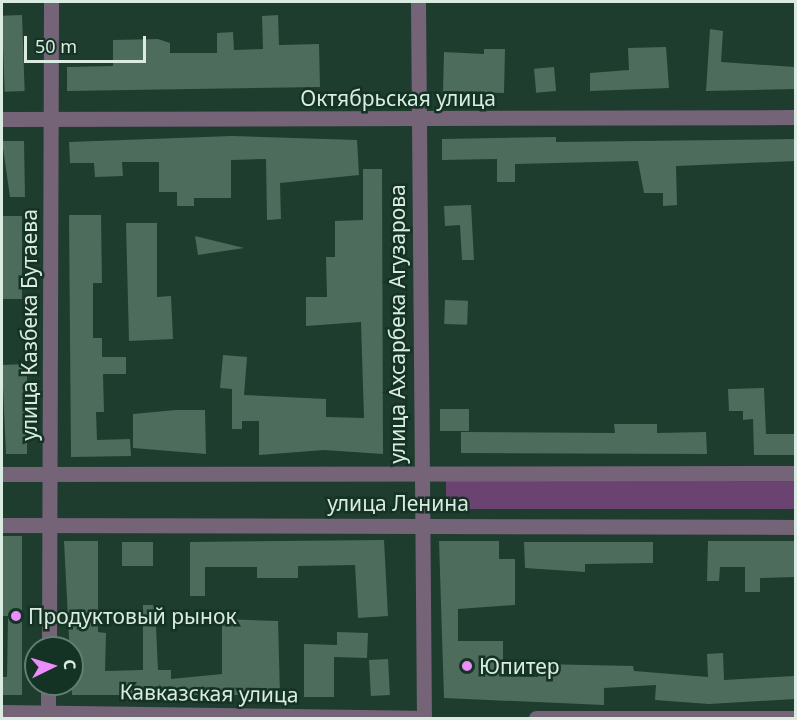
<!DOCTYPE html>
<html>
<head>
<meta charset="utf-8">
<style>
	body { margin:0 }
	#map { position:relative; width:797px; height:720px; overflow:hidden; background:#1f3d2e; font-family:"Noto Sans",sans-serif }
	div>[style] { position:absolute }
	.green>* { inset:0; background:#6a4371; transform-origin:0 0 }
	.building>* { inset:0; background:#4d6c5b; transform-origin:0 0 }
	.minor>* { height:15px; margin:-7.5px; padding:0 7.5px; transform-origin:7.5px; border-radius:7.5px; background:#756378 }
	.tertiary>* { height:15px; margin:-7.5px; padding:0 7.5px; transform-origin:7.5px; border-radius:7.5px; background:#756378 }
	.dots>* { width:16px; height:16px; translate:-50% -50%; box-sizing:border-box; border:3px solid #143324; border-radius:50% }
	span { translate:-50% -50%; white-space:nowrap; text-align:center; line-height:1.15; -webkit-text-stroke:5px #143324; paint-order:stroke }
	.street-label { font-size:21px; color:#daece2 }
	.poi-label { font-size:21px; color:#daece2 }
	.left { translate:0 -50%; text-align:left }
	.frame { position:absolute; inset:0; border:3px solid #daece2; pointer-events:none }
	.north { position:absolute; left:24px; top:636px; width:60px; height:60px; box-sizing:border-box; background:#143324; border:2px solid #637d70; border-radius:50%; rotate:85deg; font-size:16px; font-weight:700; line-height:24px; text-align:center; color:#daece2 }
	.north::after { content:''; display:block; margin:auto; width:21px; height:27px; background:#eb8dfb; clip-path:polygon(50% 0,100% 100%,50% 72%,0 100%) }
	.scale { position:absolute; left:24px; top:36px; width:122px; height:27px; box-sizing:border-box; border:3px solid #daece2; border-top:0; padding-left:8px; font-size:18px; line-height:21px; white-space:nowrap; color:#daece2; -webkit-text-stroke:4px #143324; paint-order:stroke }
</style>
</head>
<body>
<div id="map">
	<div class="green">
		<div style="left:446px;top:480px;width:349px;height:29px"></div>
	</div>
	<div class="building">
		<div style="left:22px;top:15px;width:76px;height:20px;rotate:88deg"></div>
		<div style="clip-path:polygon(278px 15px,279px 45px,319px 44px,320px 87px,67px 91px,67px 67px,113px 66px,113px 40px,158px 39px,170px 43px,170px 53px,217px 53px,217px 33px,233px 32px,234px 50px,263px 49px,262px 16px)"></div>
		<div style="clip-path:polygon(710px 29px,723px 31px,721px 62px,795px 67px,795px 89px,706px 91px)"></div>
		<div style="clip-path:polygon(666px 47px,669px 88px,590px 91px,590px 73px,629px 70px,628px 48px)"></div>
		<div style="clip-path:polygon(484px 49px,505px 49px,504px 93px,443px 91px,444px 52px,484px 54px)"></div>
		<div style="left:554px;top:67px;width:24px;height:20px;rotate:85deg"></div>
		<div style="clip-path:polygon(232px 136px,357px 140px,359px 175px,280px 183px,281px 219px,267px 220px,266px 159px,231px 160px,231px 198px,194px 198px,194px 206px,177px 206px,177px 192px,159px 192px,159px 162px,122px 162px,123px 176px,95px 177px,94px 163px,70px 163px,69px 142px)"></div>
		<div style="clip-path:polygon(556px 137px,556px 142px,795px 139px,795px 161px,676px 166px,677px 205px,663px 206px,663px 193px,644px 193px,638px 161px,515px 164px,515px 182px,497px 182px,497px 159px,442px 160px,442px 139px)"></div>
		<div style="clip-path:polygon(2px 141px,24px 141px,25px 197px,10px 197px)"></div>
		<div style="clip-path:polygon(363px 169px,382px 169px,383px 454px,324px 450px,259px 455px,259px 421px,242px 421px,242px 429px,232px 429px,232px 389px,220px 388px,223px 355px,247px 357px,244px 395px,326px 399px,326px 417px,364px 418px,361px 322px,306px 326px,306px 297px,327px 297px,326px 257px,335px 257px,335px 221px,363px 220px)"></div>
		<div style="clip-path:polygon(471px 205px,474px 260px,462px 260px,460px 225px,445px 226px,444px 206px)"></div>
		<div style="clip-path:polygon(69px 215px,101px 215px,102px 283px,93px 283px,93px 338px,102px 338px,102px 357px,126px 357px,126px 374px,103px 374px,104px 412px,96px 412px,97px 440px,130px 439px,131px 456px,71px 457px)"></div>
		<div style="left:2px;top:216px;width:20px;height:83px"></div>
		<div style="clip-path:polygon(126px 223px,157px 223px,157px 297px,171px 296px,173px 339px,129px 341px)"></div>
		<div style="clip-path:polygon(195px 236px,244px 248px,198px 255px)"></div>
		<div style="left:445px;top:300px;width:23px;height:24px;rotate:2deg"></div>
		<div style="clip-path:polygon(27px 364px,27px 454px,6px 454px,2px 365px)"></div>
		<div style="clip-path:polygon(764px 388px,766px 434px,795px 434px,795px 455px,754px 455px,753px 419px,743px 420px,743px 411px,729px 411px,728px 389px)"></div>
		<div style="left:440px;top:409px;width:29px;height:22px"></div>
		<div style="clip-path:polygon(176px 410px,205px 410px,206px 454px,133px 448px,133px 414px)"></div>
		<div style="clip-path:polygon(614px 424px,657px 424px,657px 433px,706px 432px,707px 454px,461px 453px,461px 432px,615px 433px)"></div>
		<div style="clip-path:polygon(2px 536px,22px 536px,22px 695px,2px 695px,2px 677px,7px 677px,8px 616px,2px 616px)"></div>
		<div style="clip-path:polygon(384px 540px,388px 616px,358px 618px,355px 565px,298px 566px,298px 578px,257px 578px,257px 567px,205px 567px,205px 596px,190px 596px,190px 542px)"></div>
		<div style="clip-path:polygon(64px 541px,98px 541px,98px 632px,106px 633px,105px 671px,143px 670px,143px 605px,155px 605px,158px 670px,171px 670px,171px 679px,222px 674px,222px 619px,278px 621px,280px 695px,72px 695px)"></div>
		<div style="clip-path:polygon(439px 541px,499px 541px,499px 559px,515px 559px,515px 605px,458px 609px,458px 641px,503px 641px,503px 676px,538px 677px,538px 664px,633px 666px,634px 671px,708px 677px,707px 654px,723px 653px,724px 680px,795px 676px,795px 699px,709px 704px,655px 700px,656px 685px,604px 688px,604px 705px,444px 698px)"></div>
		<div style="clip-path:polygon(708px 541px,795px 541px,795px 577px,760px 578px,760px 592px,745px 592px,745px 567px,720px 567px,719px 581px,707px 581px)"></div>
		<div style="left:122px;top:542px;width:31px;height:24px"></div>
		<div style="clip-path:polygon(524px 542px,653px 542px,653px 563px,585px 564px,585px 572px,525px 568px)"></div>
		<div style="clip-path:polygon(337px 632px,368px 633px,367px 658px,334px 657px,334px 697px,304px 697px,304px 644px,337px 645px)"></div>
		<div style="left:388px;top:659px;width:36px;height:19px;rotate:87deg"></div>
	</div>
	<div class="minor">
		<div style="left:2px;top:119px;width:794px;rotate:-0.14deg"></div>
		<div style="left:49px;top:648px;width:646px;rotate:-89.82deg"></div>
		<div style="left:2px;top:712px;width:413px;rotate:0.8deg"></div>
		<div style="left:48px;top:718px;width:34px;rotate:-90deg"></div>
		<div style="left:536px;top:718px;width:260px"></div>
	</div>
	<div class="tertiary">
		<div style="left:418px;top:2px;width:716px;rotate:89.52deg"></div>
		<div style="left:2px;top:474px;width:794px;rotate:-0.07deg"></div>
		<div style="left:2px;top:525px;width:794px;rotate:0.14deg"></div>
	</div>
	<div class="dots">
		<div style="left:16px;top:616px;background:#eb8dfb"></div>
		<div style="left:467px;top:666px;background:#eb8dfb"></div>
	</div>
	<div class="street-label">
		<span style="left:398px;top:98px">Октябрьская улица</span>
		<span style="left:397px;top:324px;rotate:-90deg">улица Ахсарбека Агузарова</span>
		<span style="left:29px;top:325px;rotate:-90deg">улица Казбека Бутаева</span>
		<span style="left:398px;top:503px">улица Ленина</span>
		<span style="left:209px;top:693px;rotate:1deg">Кавказская улица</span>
	</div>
	<div class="poi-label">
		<span class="left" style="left:28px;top:616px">Продуктовый рынок</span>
		<span class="left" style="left:479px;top:666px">Юпитер</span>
	</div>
	<div class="frame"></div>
	<div class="north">С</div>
	<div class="scale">50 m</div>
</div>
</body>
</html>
